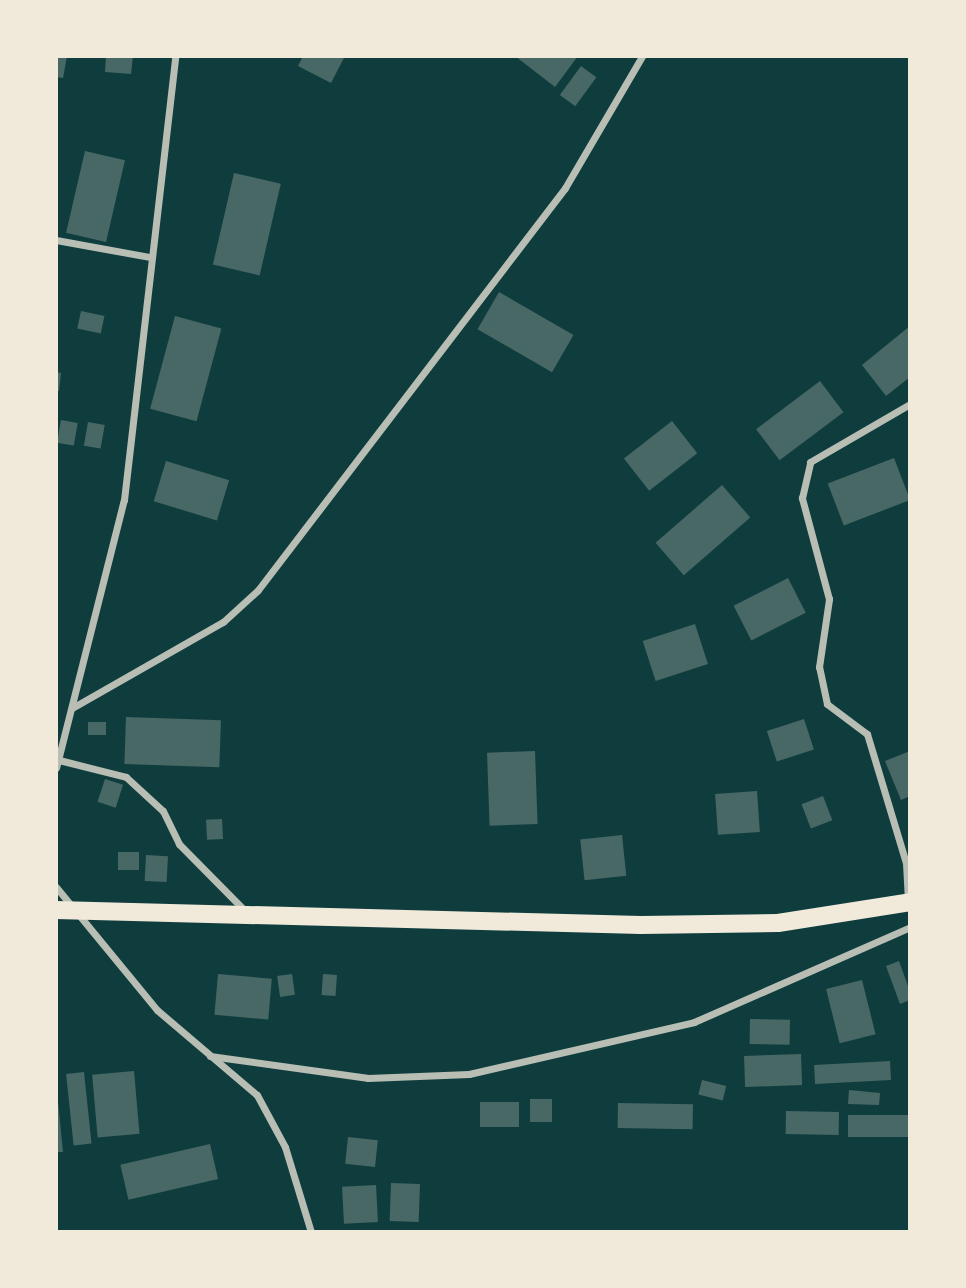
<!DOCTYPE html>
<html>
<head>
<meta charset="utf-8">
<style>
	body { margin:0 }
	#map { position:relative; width:966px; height:1288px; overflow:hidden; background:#0f3d3e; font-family:Rubik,sans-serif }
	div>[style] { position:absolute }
	.building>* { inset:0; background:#486865; transform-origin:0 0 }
	.minor>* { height:7px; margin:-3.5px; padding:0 3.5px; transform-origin:3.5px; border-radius:3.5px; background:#b8beb3 }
	.primary>* { height:18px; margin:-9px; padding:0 9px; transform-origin:9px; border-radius:9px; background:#f1e9da }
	span { translate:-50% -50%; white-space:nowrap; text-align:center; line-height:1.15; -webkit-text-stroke:7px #f1e9da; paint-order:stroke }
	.frame { position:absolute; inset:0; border:58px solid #f1e9da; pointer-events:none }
</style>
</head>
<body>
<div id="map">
	<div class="building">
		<div style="clip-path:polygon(56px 56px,67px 56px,63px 78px,56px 77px)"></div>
		<div style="clip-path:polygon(106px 56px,133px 56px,131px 74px,105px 72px)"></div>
		<div style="clip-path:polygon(303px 56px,345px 56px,331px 83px,298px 66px)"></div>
		<div style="clip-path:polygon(515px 56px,578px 56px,555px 87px)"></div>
		<div style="left:581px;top:66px;width:19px;height:36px;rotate:36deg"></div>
		<div style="left:85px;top:151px;width:41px;height:84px;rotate:13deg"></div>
		<div style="left:234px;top:173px;width:48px;height:94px;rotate:13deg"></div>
		<div style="left:499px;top:292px;width:86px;height:43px;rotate:30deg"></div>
		<div style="left:81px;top:311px;width:24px;height:18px;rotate:12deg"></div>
		<div style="left:175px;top:316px;width:48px;height:96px;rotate:15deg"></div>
		<div style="clip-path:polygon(910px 326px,910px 377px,886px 396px,862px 365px)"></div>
		<div style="clip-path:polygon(56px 372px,61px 373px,59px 391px,56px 391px)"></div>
		<div style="left:820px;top:381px;width:39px;height:80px;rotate:53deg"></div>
		<div style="left:61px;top:420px;width:17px;height:23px;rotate:10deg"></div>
		<div style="left:672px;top:421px;width:41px;height:61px;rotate:52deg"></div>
		<div style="left:88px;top:422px;width:17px;height:24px;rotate:10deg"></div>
		<div style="left:894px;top:458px;width:45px;height:71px;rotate:69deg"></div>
		<div style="left:166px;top:461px;width:66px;height:42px;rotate:17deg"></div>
		<div style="left:722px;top:485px;width:43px;height:88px;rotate:49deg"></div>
		<div style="left:788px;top:578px;width:39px;height:61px;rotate:63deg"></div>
		<div style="left:695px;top:624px;width:42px;height:55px;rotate:72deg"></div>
		<div style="left:126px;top:717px;width:95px;height:47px;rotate:2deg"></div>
		<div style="left:804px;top:719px;width:32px;height:39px;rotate:72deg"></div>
		<div style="left:88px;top:722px;width:18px;height:13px"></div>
		<div style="left:535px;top:751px;width:73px;height:48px;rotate:88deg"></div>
		<div style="clip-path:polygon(910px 751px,910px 796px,901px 800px,885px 761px)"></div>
		<div style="left:105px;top:779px;width:19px;height:24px;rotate:18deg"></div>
		<div style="left:757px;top:791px;width:41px;height:42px;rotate:86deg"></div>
		<div style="left:823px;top:796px;width:26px;height:23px;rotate:69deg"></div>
		<div style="left:222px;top:819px;width:20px;height:16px;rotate:87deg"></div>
		<div style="left:622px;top:835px;width:41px;height:42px;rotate:84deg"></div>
		<div style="left:118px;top:852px;width:21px;height:18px"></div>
		<div style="left:146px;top:855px;width:22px;height:26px;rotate:3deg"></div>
		<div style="clip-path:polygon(899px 961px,910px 992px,910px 1000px,900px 1004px,886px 966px)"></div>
		<div style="left:218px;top:974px;width:54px;height:41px;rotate:5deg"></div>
		<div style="left:292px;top:974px;width:21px;height:15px;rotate:82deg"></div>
		<div style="left:323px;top:974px;width:14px;height:21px;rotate:4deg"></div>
		<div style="left:862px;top:980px;width:56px;height:37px;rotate:76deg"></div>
		<div style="left:750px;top:1019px;width:40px;height:25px;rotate:1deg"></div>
		<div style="left:801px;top:1054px;width:31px;height:57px;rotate:88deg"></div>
		<div style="left:890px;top:1061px;width:19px;height:76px;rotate:87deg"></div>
		<div style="left:134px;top:1071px;width:63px;height:42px;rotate:85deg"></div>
		<div style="left:84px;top:1072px;width:72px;height:18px;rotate:84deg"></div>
		<div style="left:702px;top:1080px;width:25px;height:15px;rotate:14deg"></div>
		<div style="clip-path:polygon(56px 1081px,63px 1152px,56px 1152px)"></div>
		<div style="clip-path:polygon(849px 1090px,880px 1093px,879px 1105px,848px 1104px)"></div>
		<div style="left:530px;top:1099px;width:22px;height:23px"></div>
		<div style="left:519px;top:1102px;width:25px;height:39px;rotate:90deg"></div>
		<div style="left:618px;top:1103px;width:75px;height:25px;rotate:1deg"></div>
		<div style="left:786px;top:1111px;width:53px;height:23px;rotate:1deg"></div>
		<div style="left:848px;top:1115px;width:62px;height:22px"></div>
		<div style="left:348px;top:1137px;width:30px;height:27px;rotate:6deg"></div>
		<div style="left:210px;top:1144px;width:36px;height:92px;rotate:77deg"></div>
		<div style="left:391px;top:1183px;width:29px;height:38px;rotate:2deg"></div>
		<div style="left:376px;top:1185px;width:37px;height:34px;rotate:87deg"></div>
	</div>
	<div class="minor">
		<div style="left:56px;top:240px;width:96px;rotate:10.3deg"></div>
		<div style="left:72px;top:708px;width:174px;rotate:-29.7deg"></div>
		<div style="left:223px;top:622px;width:47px;rotate:-42.4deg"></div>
		<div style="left:258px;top:590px;width:506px;rotate:-52.63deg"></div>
		<div style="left:565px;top:188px;width:153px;rotate:-59.7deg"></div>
		<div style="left:59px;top:760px;width:69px;rotate:14.2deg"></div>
		<div style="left:126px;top:777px;width:50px;rotate:42.6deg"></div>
		<div style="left:163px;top:811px;width:37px;rotate:64deg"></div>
		<div style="left:179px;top:844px;width:97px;rotate:45.4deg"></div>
		<div style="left:56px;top:768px;width:276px;rotate:-75.8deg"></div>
		<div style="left:124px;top:500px;width:447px;rotate:-83.4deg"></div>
		<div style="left:56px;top:887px;width:159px;rotate:50.6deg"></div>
		<div style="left:157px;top:1010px;width:131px;rotate:40.4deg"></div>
		<div style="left:257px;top:1095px;width:59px;rotate:61.7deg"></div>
		<div style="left:285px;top:1147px;width:89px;rotate:73deg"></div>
		<div style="left:908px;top:901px;width:38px;rotate:-93deg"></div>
		<div style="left:906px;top:863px;width:135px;rotate:-106.8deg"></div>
		<div style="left:867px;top:734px;width:50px;rotate:-143.1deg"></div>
		<div style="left:827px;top:704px;width:38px;rotate:-102deg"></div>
		<div style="left:819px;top:667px;width:69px;rotate:-81.6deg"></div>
		<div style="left:829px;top:599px;width:105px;rotate:-105deg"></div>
		<div style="left:802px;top:498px;width:37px;rotate:-77deg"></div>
		<div style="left:810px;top:462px;width:116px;rotate:-30.1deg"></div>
		<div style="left:210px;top:1056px;width:160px;rotate:7.9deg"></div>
		<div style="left:368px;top:1078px;width:101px;rotate:-2.3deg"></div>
		<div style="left:469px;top:1074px;width:231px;rotate:-13deg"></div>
		<div style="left:694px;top:1022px;width:236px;rotate:-23.7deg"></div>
	</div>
	<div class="primary">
		<div style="left:56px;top:910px;width:585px;rotate:1.47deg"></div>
		<div style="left:641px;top:925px;width:137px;rotate:-0.8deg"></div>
		<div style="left:778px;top:923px;width:134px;rotate:-9deg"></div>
	</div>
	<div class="frame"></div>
</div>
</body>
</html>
